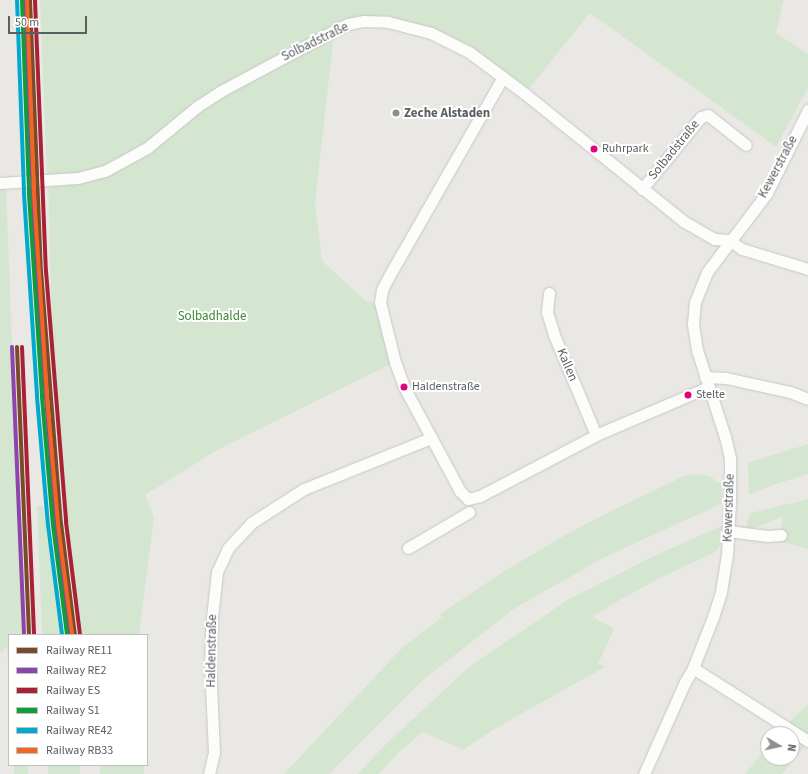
<!DOCTYPE html>
<html>
<head>
<meta charset="utf-8">
<style>
	body { margin:0 }
	#map { position:relative; width:808px; height:774px; overflow:hidden; background:#eae8e5; font-family:"Source Sans 3",sans-serif }
	div>[style] { position:absolute }
	.green>* { inset:0; background:#d5e6d0; transform-origin:0 0 }
	.roads { filter:drop-shadow(0 0 1px #c6c7c6) drop-shadow(0 0 1px #c6c7c6) }
	.minor>* { height:11px; margin:-5.5px; padding:0 5.5px; transform-origin:5.5px; border-radius:5.5px; background:#fcfcfb }
	.rail-1>* { height:4px; margin:-2px; padding:0 2px; transform-origin:2px; border-radius:2px; background:#7a4b2a }
	.rail-2>* { height:4px; margin:-2px; padding:0 2px; transform-origin:2px; border-radius:2px; background:#8e44ad }
	.rail-3>* { height:4px; margin:-2px; padding:0 2px; transform-origin:2px; border-radius:2px; background:#aa2135 }
	.rail-4>* { height:4px; margin:-2px; padding:0 2px; transform-origin:2px; border-radius:2px; background:#109c37 }
	.rail-5>* { height:4px; margin:-2px; padding:0 2px; transform-origin:2px; border-radius:2px; background:#00a9ce }
	.rail-6>* { height:4px; margin:-2px; padding:0 2px; transform-origin:2px; border-radius:2px; background:#f26522 }
	.dots>* { width:11px; height:11px; translate:-50% -50%; box-sizing:border-box; border:2px solid #fff; border-radius:50% }
	span { translate:-50% -50%; white-space:nowrap; text-align:center; line-height:1.15; -webkit-text-stroke:4px #fff; paint-order:stroke }
	.bus-label { font-size:12px; color:#5a5f62 }
	.left { translate:0 -50%; text-align:left }
	.street-label { font-size:13px; color:#5a5f62 }
	.poi-label { font-size:13px; color:#5a5f62; font-weight:700 }
	.park-label { font-size:13px; color:#3f8536 }
	.legend { position:absolute; left:8px; top:634px; width:140px; height:132px; box-sizing:border-box; background:#fff; border:1px solid #bdbfc0; margin:0; padding:5px 7px; list-style:none; font-size:12px; color:#5a5f62 }
	.legend li { display:flex; align-items:center; gap:8px; height:20px }
	.legend b { width:20px; border:1px solid #bdbfc0 }
	.north { position:absolute; left:760px; top:726px; width:40px; height:40px; box-sizing:border-box; background:#fff; border:1px solid #bdbfc0; border-radius:50%; rotate:99deg; font-size:11px; font-weight:700; line-height:16px; text-align:center; color:#5a5f62 }
	.north::after { content:''; display:block; margin:auto; width:14px; height:18px; background:#8c8f90; clip-path:polygon(50% 0,100% 100%,50% 72%,0 100%) }
	.scale { position:absolute; left:8px; top:16px; width:79px; height:18px; box-sizing:border-box; border:2px solid #5a5f62; border-top:0; padding-left:5px; font-size:12px; line-height:14px; white-space:nowrap; color:#5a5f62; -webkit-text-stroke:3px #fff; paint-order:stroke }
</style>
</head>
<body>
<div id="map">
	<div class="green">
		<div style="clip-path:polygon(40px 0,784px 0,776px 33px,808px 54px,808px 88px,776px 147px,590px 13px,527px 91px,445px 35px,364px 22px,220px 90px,135px 153px,92px 172px,47px 178px)"></div>
		<div style="clip-path:polygon(334px 34px,315px 202px,322px 261px,366px 301px,380px 303px,393px 363px,219px 449px,145px 495px,154px 517px,139px 635px,82px 635px,72px 563px,53px 375px,48px 181px,95px 176px,221px 93px)"></div>
		<div style="clip-path:polygon(6px 184px,23px 635px,9px 635px,9px 675px,7px 647px,0 653px,0 188px)"></div>
		<div style="clip-path:polygon(808px 444px,808px 474px,770px 486px,749px 495px,748px 463px)"></div>
		<div style="clip-path:polygon(697px 474px,710px 476px,718px 483px,721px 483px,723px 503px,607px 556px,515px 608px,424px 679px,329px 774px,284px 774px,401px 649px,442px 617px,440px 614px,506px 570px,560px 538px,603px 515px,684px 476px)"></div>
		<div style="clip-path:polygon(808px 499px,808px 549px,778px 541px,783px 516px,743px 533px,751px 513px)"></div>
		<div style="clip-path:polygon(37px 506px,43px 506px,61px 635px,42px 635px)"></div>
		<div style="clip-path:polygon(726px 524px,726px 536px,715px 552px,656px 580px,609px 606px,593px 617px,614px 629px,598px 664px,605px 667px,496px 728px,463px 750px,423px 732px,399px 752px,379px 774px,358px 774px,386px 744px,469px 667px,569px 599px,654px 556px)"></div>
		<div style="clip-path:polygon(808px 704px,808px 743px,782px 774px,745px 774px,768px 745px,768px 758px,792px 758px,792px 734px,777px 734px)"></div>
		<div style="left:14px;top:765px;width:14px;height:9px"></div>
		<div style="left:48px;top:765px;width:32px;height:9px"></div>
		<div style="left:100px;top:765px;width:44px;height:9px"></div>
	</div>
	<div class="roads">
		<div class="minor">
			<div style="left:503px;top:77px;width:229px;rotate:119.8deg"></div>
			<div style="left:389px;top:276px;width:16px;rotate:117deg"></div>
			<div style="left:382px;top:290px;width:12px;rotate:99deg"></div>
			<div style="left:380px;top:302px;width:62px;rotate:76deg"></div>
			<div style="left:395px;top:362px;width:27px;rotate:70deg"></div>
			<div style="left:404px;top:387px;width:118px;rotate:61.7deg"></div>
			<div style="left:460px;top:491px;width:11px;rotate:45deg"></div>
			<div style="left:468px;top:499px;width:12px;rotate:-14deg"></div>
			<div style="left:480px;top:496px;width:131px;rotate:-27.7deg"></div>
			<div style="left:596px;top:435px;width:122px;rotate:-23.2deg"></div>
			<div style="left:0;top:183px;width:78px;rotate:-3.7deg"></div>
			<div style="left:78px;top:178px;width:28px;rotate:-15deg"></div>
			<div style="left:105px;top:171px;width:48px;rotate:-28.7deg"></div>
			<div style="left:147px;top:148px;width:66px;rotate:-39.5deg"></div>
			<div style="left:198px;top:106px;width:27px;rotate:-33deg"></div>
			<div style="left:221px;top:91px;width:134px;rotate:-28.1deg"></div>
			<div style="left:339px;top:28px;width:10px;rotate:-24deg"></div>
			<div style="left:348px;top:24px;width:16px;rotate:-11deg"></div>
			<div style="left:364px;top:21px;width:24px;rotate:2deg"></div>
			<div style="left:388px;top:22px;width:44px;rotate:14.3deg"></div>
			<div style="left:431px;top:33px;width:42px;rotate:26.6deg"></div>
			<div style="left:469px;top:52px;width:69px;rotate:36.7deg"></div>
			<div style="left:524px;top:93px;width:204px;rotate:38.8deg"></div>
			<div style="left:683px;top:221px;width:36px;rotate:30deg"></div>
			<div style="left:714px;top:239px;width:15px;rotate:4deg"></div>
			<div style="left:642px;top:189px;width:93px;rotate:-50.7deg"></div>
			<div style="left:701px;top:117px;width:7px;rotate:-16deg"></div>
			<div style="left:708px;top:115px;width:48px;rotate:38.3deg"></div>
			<div style="left:729px;top:240px;width:16px;rotate:35deg"></div>
			<div style="left:742px;top:249px;width:69px;rotate:16.9deg"></div>
			<div style="left:549px;top:293px;width:19px;rotate:96deg"></div>
			<div style="left:547px;top:312px;width:24px;rotate:73deg"></div>
			<div style="left:554px;top:335px;width:108px;rotate:67.2deg"></div>
			<div style="left:705px;top:377px;width:21px;rotate:3deg"></div>
			<div style="left:726px;top:378px;width:66px;rotate:12.3deg"></div>
			<div style="left:790px;top:392px;width:19px;rotate:21deg"></div>
			<div style="left:728px;top:531px;width:40px;rotate:7.1deg"></div>
			<div style="left:768px;top:536px;width:13px;rotate:-4deg"></div>
			<div style="left:408px;top:548px;width:71px;rotate:-30.5deg"></div>
			<div style="left:693px;top:668px;width:136px;rotate:32.4deg"></div>
			<div style="left:209px;top:774px;width:23px;rotate:-77deg"></div>
			<div style="left:214px;top:752px;width:88px;rotate:-92.6deg"></div>
			<div style="left:210px;top:664px;width:37px;rotate:-88deg"></div>
			<div style="left:211px;top:627px;width:55px;rotate:-83.8deg"></div>
			<div style="left:217px;top:572px;width:26px;rotate:-65deg"></div>
			<div style="left:228px;top:548px;width:34px;rotate:-47deg"></div>
			<div style="left:251px;top:523px;width:63px;rotate:-32.7deg"></div>
			<div style="left:304px;top:489px;width:137px;rotate:-21.9deg"></div>
			<div style="left:644px;top:774px;width:101px;rotate:-66deg"></div>
			<div style="left:685px;top:682px;width:16px;rotate:-60deg"></div>
			<div style="left:693px;top:668px;width:55px;rotate:-68.6deg"></div>
			<div style="left:713px;top:617px;width:26px;rotate:-72deg"></div>
			<div style="left:721px;top:592px;width:38px;rotate:-81deg"></div>
			<div style="left:727px;top:554px;width:52px;rotate:-86.7deg"></div>
			<div style="left:730px;top:502px;width:44px;rotate:-90deg"></div>
			<div style="left:730px;top:458px;width:22px;rotate:-103deg"></div>
			<div style="left:725px;top:437px;width:91px;rotate:-107.8deg"></div>
			<div style="left:697px;top:350px;width:26px;rotate:-99deg"></div>
			<div style="left:693px;top:324px;width:22px;rotate:-85deg"></div>
			<div style="left:695px;top:302px;width:32px;rotate:-68deg"></div>
			<div style="left:707px;top:272px;width:99px;rotate:-52.8deg"></div>
			<div style="left:767px;top:193px;width:93px;rotate:-63.7deg"></div>
		</div>
	</div>
	<div class="rail-1">
		<div style="left:30px;top:0;width:271px;rotate:87.7deg"></div>
		<div style="left:41px;top:271px;width:253px;rotate:85.5deg"></div>
		<div style="left:61px;top:523px;width:113px;rotate:82.9deg"></div>
		<div style="left:17px;top:347px;width:288px;rotate:87.6deg"></div>
	</div>
	<div class="rail-2">
		<div style="left:25px;top:0;width:271px;rotate:87.7deg"></div>
		<div style="left:36px;top:271px;width:253px;rotate:85.5deg"></div>
		<div style="left:56px;top:523px;width:113px;rotate:82.9deg"></div>
		<div style="left:12px;top:347px;width:288px;rotate:87.6deg"></div>
	</div>
	<div class="rail-3">
		<div style="left:35px;top:0;width:271px;rotate:87.7deg"></div>
		<div style="left:46px;top:271px;width:252px;rotate:85.4deg"></div>
		<div style="left:66px;top:522px;width:113px;rotate:82.9deg"></div>
		<div style="left:22px;top:347px;width:288px;rotate:87.6deg"></div>
	</div>
	<div class="rail-4">
		<div style="left:22px;top:0;width:194px;rotate:87.9deg"></div>
		<div style="left:29px;top:194px;width:203px;rotate:86.3deg"></div>
		<div style="left:42px;top:397px;width:128px;rotate:85.1deg"></div>
		<div style="left:53px;top:525px;width:111px;rotate:82.7deg"></div>
	</div>
	<div class="rail-5">
		<div style="left:17px;top:0;width:194px;rotate:87.9deg"></div>
		<div style="left:24px;top:194px;width:203px;rotate:86.3deg"></div>
		<div style="left:37px;top:397px;width:128px;rotate:85.1deg"></div>
		<div style="left:48px;top:525px;width:111px;rotate:82.7deg"></div>
	</div>
	<div class="rail-6">
		<div style="left:27px;top:0;width:194px;rotate:87.9deg"></div>
		<div style="left:34px;top:194px;width:203px;rotate:86.3deg"></div>
		<div style="left:47px;top:397px;width:127px;rotate:85deg"></div>
		<div style="left:58px;top:524px;width:111px;rotate:82.7deg"></div>
	</div>
	<div class="dots">
		<div style="left:396px;top:113px;background:#8c8f90"></div>
		<div style="left:594px;top:149px;background:#e5007d"></div>
		<div style="left:404px;top:387px;background:#e5007d"></div>
		<div style="left:688px;top:395px;background:#e5007d"></div>
	</div>
	<div class="bus-label">
		<span class="left" style="left:602px;top:149px">Ruhrpark</span>
		<span class="left" style="left:412px;top:387px">Haldenstraße</span>
		<span class="left" style="left:696px;top:395px">Stelte</span>
	</div>
	<div class="street-label">
		<span style="left:315px;top:42px;rotate:-26deg">Solbadstraße</span>
		<span style="left:674px;top:150px;rotate:-51deg">Solbadstraße</span>
		<span style="left:778px;top:167px;rotate:-62deg">Kewerstraße</span>
		<span style="left:567px;top:365px;rotate:67deg">Kallen</span>
		<span style="left:729px;top:508px;rotate:-88deg">Kewerstraße</span>
		<span style="left:212px;top:651px;rotate:-89deg">Haldenstraße</span>
	</div>
	<div class="poi-label">
		<span class="left" style="left:404px;top:113px">Zeche Alstaden</span>
	</div>
	<div class="park-label">
		<span style="left:212px;top:316px">Solbadhalde</span>
	</div>
	<ul class="legend">
	<li><b style="height:5px;background:#7a4b2a"></b>Railway RE11</li>
	<li><b style="height:5px;background:#8e44ad"></b>Railway RE2</li>
	<li><b style="height:5px;background:#aa2135"></b>Railway ES</li>
	<li><b style="height:5px;background:#109c37"></b>Railway S1</li>
	<li><b style="height:5px;background:#00a9ce"></b>Railway RE42</li>
	<li><b style="height:5px;background:#f26522"></b>Railway RB33</li>
	</ul>
	<div class="north">N</div>
	<div class="scale">50 m</div>
</div>
</body>
</html>
